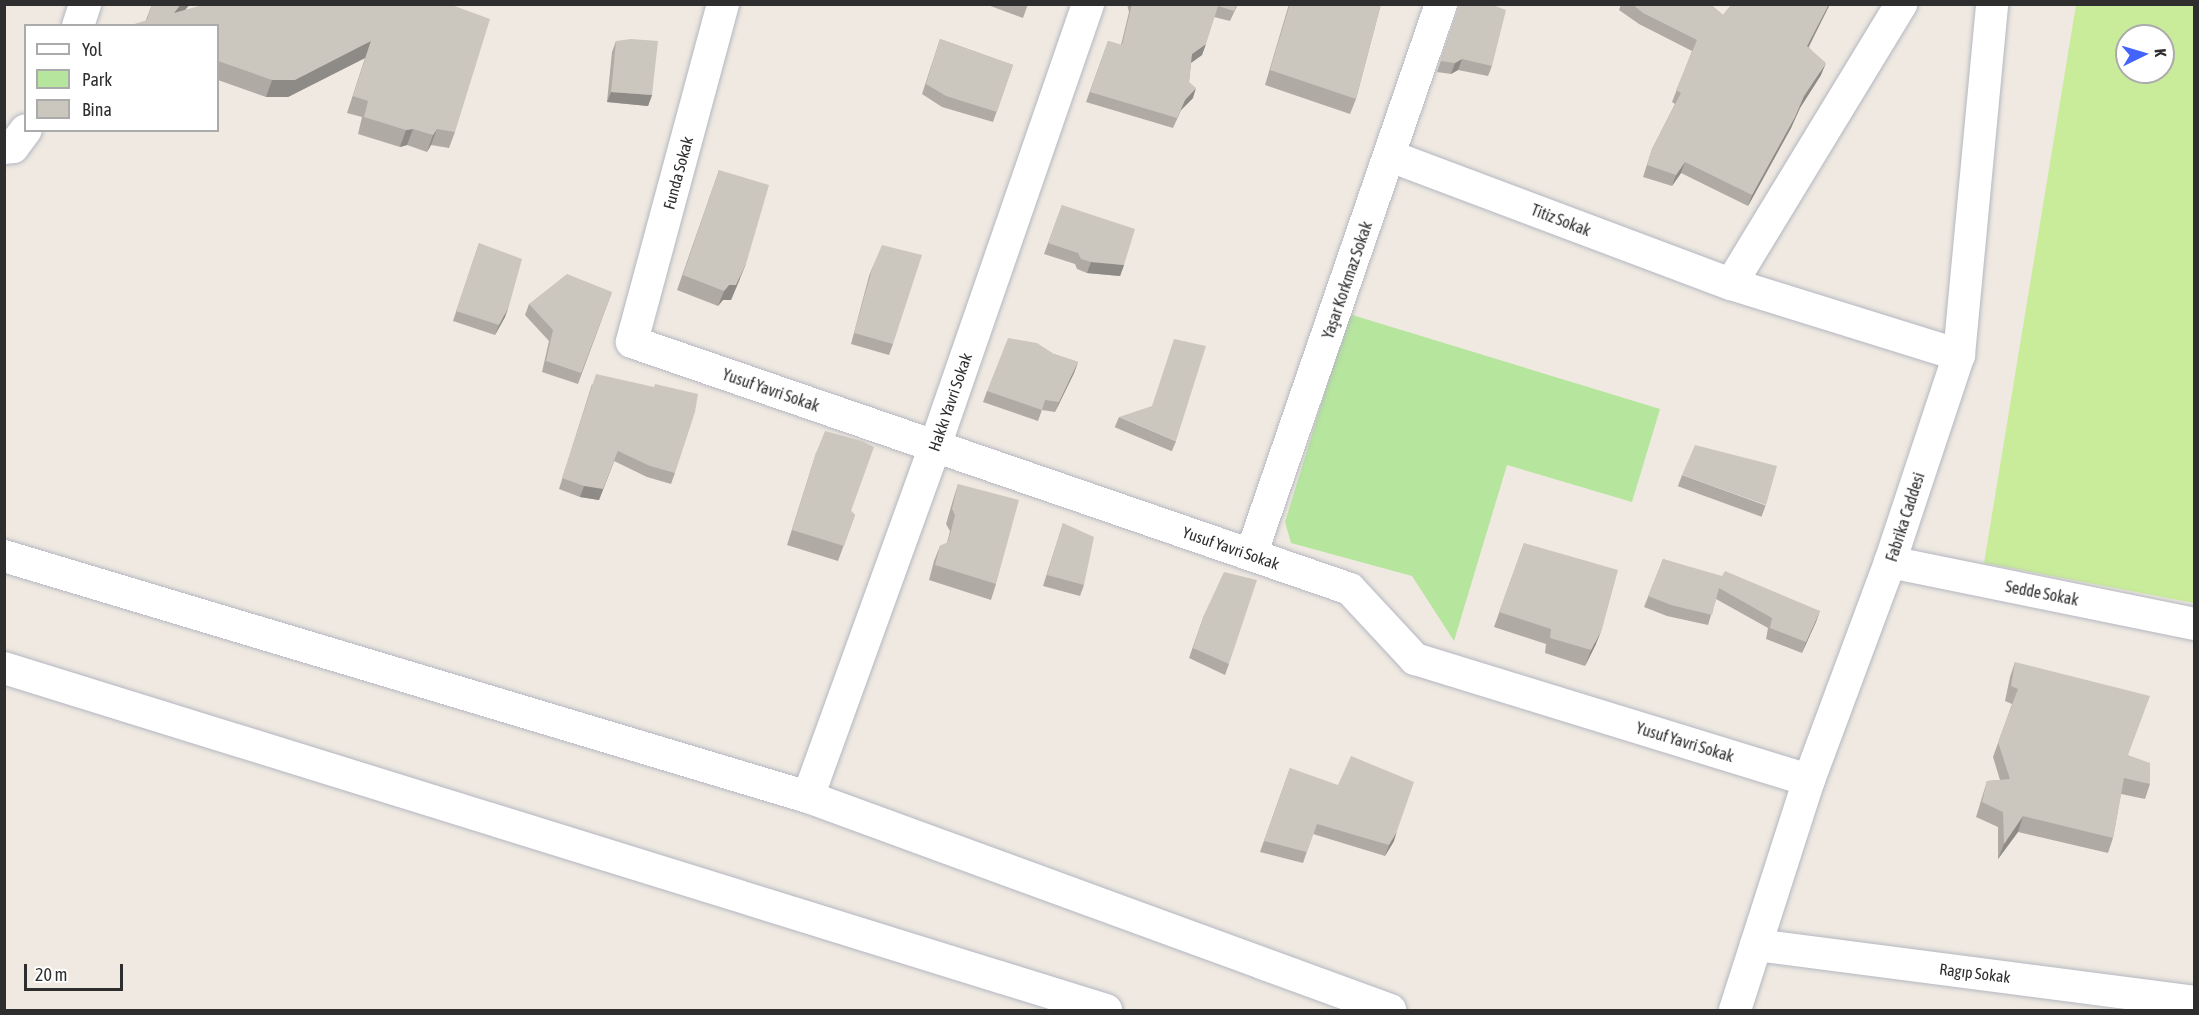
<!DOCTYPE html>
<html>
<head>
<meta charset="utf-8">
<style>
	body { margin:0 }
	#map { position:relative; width:2199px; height:1015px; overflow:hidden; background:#efe9e1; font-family:"Asap Condensed",sans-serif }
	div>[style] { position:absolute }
	.green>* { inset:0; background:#b6e59e }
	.pitch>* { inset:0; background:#c9ec9a }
	.roads { filter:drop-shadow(0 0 2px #b4b7c1) drop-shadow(0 0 2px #b4b7c1) }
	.minor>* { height:32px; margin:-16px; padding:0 16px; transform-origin:16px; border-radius:16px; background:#fff }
	.wall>* { inset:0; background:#afaba4; transform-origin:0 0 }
	.shaded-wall>* { inset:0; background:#8e8b86 }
	.building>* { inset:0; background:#cbc7bf }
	span { translate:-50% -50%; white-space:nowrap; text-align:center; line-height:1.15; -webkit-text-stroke:6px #fff; paint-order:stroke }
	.street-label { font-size:16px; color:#2e2e2e }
	.frame { position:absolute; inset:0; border:6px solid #2e2e2e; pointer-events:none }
	.legend { position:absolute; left:24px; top:24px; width:195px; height:108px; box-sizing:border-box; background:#fff; border:2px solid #ababab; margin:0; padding:8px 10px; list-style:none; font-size:18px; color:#2e2e2e }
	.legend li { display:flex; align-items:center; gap:12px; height:30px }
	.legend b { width:30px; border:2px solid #ababab }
	.north { position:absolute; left:2115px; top:24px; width:60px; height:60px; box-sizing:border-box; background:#fff; border:2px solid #ababab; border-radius:50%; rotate:85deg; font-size:16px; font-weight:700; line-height:24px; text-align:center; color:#2e2e2e }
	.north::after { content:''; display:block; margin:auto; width:21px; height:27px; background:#4264fb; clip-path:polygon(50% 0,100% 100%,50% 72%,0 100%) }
	.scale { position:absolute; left:24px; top:964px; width:99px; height:27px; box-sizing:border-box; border:3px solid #2e2e2e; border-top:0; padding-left:8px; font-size:18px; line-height:21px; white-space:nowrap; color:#2e2e2e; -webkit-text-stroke:4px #fff; paint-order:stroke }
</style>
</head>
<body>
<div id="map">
	<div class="green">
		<div style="clip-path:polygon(1349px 314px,1660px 409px,1632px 502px,1507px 465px,1454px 641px,1412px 576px,1291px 543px,1285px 522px)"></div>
	</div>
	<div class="pitch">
		<div style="clip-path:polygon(evenodd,2076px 5px,2194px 5px,2194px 603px,1984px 563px,2076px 5px,2127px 36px,2163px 36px,2163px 72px,2127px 72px,2127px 36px)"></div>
	</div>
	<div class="roads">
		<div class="minor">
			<div style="left:723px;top:4px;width:350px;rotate:105.1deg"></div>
			<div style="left:632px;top:342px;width:759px;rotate:18.98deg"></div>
			<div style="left:1350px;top:589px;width:96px;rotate:47.1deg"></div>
			<div style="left:1415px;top:659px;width:412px;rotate:17.1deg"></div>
			<div style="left:78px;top:26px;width:23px;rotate:-72deg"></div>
			<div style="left:4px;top:148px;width:9px;rotate:-6deg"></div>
			<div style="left:13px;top:147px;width:21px;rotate:-53deg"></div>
			<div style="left:1390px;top:156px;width:364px;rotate:20.6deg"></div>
			<div style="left:1731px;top:284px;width:239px;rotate:17.3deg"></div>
			<div style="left:1731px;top:284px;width:328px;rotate:-58.7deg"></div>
			<div style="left:1251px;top:555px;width:583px;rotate:-70.97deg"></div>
			<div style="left:4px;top:556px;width:839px;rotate:16.69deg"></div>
			<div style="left:808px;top:797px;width:620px;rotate:20.1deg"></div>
			<div style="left:1890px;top:562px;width:310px;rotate:11.5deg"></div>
			<div style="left:4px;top:668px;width:1154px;rotate:17.24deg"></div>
			<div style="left:808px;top:797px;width:373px;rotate:-70.1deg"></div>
			<div style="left:935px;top:446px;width:468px;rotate:-70.9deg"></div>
			<div style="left:1756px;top:945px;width:442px;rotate:7.4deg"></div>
			<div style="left:1735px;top:1010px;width:242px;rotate:-72.2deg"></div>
			<div style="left:1809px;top:780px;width:233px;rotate:-69.6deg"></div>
			<div style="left:1890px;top:562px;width:218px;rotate:-71.6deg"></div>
			<div style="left:1959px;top:355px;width:353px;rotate:-84.6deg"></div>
		</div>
	</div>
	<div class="wall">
		<div style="clip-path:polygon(152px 4px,190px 4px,185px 10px,449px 4px,455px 132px,449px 148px,431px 145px,427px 152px,407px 145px,400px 147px,358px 134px,362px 117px,347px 113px,365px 58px,288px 97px,266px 97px,218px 80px,218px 26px,146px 20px)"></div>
		<div style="clip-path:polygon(985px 4px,1028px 4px,1023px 18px)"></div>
		<div style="clip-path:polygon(1127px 4px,1238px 4px,1230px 21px,1214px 17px,1202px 55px,1191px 63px,1189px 82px,1193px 98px,1181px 110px,1173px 128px,1086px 102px,1108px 41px,1121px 45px,1129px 12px)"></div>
		<div style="clip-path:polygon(1289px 4px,1381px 4px,1356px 99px,1350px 114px,1265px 85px)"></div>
		<div style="clip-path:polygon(1460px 4px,1492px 66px,1488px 76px,1458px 70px,1451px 74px,1437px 72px)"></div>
		<div style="clip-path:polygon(1621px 4px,1710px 4px,1723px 15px,1732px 4px,1830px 4px,1809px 47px,1821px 75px,1800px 108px,1791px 128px,1748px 206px,1681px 173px,1672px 186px,1643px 177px,1652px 149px,1675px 104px,1672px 102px,1692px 51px,1639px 24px,1619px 10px)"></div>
		<div style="clip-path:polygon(940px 39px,1013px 65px,993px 122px,942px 107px,922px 94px)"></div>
		<div style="clip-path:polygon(616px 41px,652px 95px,648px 106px,607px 102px,612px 52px)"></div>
		<div style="clip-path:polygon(719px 170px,740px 279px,731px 300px,723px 300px,718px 306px,677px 290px)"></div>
		<div style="clip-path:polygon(1062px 205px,1124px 265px,1120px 276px,1087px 273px,1077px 269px,1075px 264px,1044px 254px)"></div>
		<div style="clip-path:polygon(479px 243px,505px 317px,495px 335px,453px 321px)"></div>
		<div style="clip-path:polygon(873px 266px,893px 344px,889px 355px,851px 344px,869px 276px)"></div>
		<div style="clip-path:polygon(612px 292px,578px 384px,542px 372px,549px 341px,525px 315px,529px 304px)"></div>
		<div style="clip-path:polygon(1054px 354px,1078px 362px,1074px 373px,1055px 412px,1042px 410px,1038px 421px,983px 402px,987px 391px)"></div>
		<div style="clip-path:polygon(592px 384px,675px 473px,671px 484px,647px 477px,614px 461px,599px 500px,580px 497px,559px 489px)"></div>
		<div style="left:1119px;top:417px;width:62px;height:11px;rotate:23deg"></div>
		<div style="clip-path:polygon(816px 453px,851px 511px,855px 515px,838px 561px,787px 545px)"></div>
		<div style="left:1682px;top:475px;width:89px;height:12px;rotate:20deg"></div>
		<div style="clip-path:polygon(958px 484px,996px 584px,991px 600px,929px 580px,934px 561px,940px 546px,947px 543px,950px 531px,946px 524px,953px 500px)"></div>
		<div style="clip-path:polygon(1063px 523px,1084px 585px,1080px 596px,1043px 586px)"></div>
		<div style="clip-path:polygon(1524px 543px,1596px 644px,1585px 666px,1545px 653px,1546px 644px,1494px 627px)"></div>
		<div style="clip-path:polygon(1663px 559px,1820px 611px,1802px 653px,1766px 639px,1768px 628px,1716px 599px,1708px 625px,1667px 616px,1644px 607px)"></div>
		<div style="clip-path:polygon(1204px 615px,1229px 664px,1225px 675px,1189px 658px)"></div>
		<div style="clip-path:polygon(2015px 662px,2128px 755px,2150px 784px,2145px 799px,2121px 794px,2113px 838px,2108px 853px,2018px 832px,1998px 859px,1998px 827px,1976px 817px,1987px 781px,2000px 780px,1993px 757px,2012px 704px,2005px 701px,2010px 677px)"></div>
		<div style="clip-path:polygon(1290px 768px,1394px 841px,1385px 856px,1313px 834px,1303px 863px,1260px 852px)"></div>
	</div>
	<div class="shaded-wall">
		<div style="clip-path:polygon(181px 4px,190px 4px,172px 26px,174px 13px)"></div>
		<div style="clip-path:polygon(1829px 4px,1830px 4px,1803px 57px,1807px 46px)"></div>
		<div style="clip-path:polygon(371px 41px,365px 58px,288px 97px,266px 97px,272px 80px)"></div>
		<div style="clip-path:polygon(1206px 44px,1202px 55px,1188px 65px,1192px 54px)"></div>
		<div style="clip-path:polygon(1462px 59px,1458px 70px,1451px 74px,1455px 63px)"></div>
		<div style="clip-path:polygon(1826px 63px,1821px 75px,1800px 108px,1791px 128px,1748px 206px,1752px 195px,1804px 96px)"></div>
		<div style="clip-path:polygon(1196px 88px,1193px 98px,1181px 110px,1173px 128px,1185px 100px)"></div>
		<div style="clip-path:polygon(611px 92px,652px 95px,648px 106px,607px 102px)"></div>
		<div style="clip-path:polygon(413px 129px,407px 145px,400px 147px,406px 130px)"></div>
		<div style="clip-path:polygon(437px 129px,431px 145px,427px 152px,433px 135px)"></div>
		<div style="clip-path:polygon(1685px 162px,1681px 173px,1672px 186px,1676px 175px)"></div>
		<div style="clip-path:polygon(1091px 262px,1124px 265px,1120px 276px,1087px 273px)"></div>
		<div style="clip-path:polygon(746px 264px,731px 300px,723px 300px,718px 306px,724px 291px)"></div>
		<div style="clip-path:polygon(509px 306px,505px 317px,495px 335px,499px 325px)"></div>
		<div style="clip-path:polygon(1078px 362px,1074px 373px,1055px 412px,1059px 402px)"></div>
		<div style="clip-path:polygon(618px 451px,599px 500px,580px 497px,584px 486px)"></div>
		<div style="clip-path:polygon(1820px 611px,1816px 622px,1802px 653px,1806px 642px)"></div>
		<div style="clip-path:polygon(1602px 629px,1596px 644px,1585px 666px,1591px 650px)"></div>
		<div style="clip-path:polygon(2023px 816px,2018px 832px,1998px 859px,2004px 844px)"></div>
		<div style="clip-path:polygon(1397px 831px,1394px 841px,1385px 856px,1389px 845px)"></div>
	</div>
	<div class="building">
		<div style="clip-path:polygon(152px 4px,181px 4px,174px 13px,206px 4px,449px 4px,490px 19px,455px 132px,437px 129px,433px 135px,413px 129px,406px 130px,364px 117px,368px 101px,353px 96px,371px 41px,295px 80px,272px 80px,218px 61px,218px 26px,128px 26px,147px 20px)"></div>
		<div style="clip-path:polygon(1132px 4px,1237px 4px,1234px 11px,1218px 6px,1206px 44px,1192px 54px,1189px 82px,1196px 88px,1185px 100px,1177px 118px,1090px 92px,1108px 41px,1122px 45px)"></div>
		<div style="clip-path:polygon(1290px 4px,1381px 4px,1356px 99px,1270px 70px)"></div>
		<div style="clip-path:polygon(1460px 4px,1490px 4px,1506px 10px,1492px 66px,1462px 59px,1455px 63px,1441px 61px)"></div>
		<div style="clip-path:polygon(1632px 4px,1710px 4px,1723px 15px,1732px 4px,1829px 4px,1807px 46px,1826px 63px,1804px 96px,1795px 117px,1752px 195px,1685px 162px,1676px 175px,1647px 165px,1652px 149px,1681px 93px,1676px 90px,1697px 40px,1643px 13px)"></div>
		<div style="clip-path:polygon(631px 39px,658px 41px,652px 95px,611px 92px,616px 41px)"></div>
		<div style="clip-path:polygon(940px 39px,1013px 65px,997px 112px,946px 96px,926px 84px)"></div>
		<div style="clip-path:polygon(719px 170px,769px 185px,746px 264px,736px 285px,729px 285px,724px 291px,683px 275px)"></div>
		<div style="clip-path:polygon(1062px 205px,1135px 229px,1124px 265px,1091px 262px,1081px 259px,1078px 253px,1048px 243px)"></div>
		<div style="clip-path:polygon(479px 243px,522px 259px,509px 306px,499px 325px,456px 311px)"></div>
		<div style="clip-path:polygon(882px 245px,922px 255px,893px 344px,854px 333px,873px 266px)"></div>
		<div style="clip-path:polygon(567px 274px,612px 292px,581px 373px,546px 361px,553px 330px,529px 304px)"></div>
		<div style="clip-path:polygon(1008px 338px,1037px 343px,1054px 354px,1078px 362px,1059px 402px,1045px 400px,1042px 410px,987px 391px)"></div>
		<div style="clip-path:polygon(1174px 339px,1206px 346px,1176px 441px,1119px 417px,1152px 406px)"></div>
		<div style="clip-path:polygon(596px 374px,654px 387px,655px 384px,698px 394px,695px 412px,675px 473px,650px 466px,618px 451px,603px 489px,584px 486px,562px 478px)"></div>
		<div style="clip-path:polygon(825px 431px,862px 441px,874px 447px,851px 511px,855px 515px,844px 546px,792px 530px,816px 453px)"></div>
		<div style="clip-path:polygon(1695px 445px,1777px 466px,1766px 505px,1682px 475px)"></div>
		<div style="clip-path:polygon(958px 484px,1019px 500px,996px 584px,935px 565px,940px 546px,948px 542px,955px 515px,952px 509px)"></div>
		<div style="clip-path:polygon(1063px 523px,1094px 537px,1084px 585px,1047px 575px)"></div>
		<div style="clip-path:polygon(1524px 543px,1618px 570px,1602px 629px,1591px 650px,1550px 638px,1551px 629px,1499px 612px)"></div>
		<div style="clip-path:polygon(1663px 559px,1722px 576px,1725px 571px,1820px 611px,1806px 642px,1770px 628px,1772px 618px,1719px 588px,1712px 615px,1671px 605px,1648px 596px)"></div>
		<div style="clip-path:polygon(1224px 572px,1257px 580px,1229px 664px,1193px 648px,1204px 615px)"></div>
		<div style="clip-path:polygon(2015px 662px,2150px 696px,2128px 755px,2150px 763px,2150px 784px,2124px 778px,2113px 838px,2023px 816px,2004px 844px,2003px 812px,1982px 802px,1987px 781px,2010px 779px,1998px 742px,2018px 689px,2011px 686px)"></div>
		<div style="clip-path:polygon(1351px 756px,1414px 782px,1397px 831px,1389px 845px,1317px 824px,1307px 852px,1264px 841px,1290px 768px,1338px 785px)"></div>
	</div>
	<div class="street-label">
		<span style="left:678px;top:173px;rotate:-75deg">Funda Sokak</span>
		<span style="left:1561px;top:220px;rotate:21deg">Titiz Sokak</span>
		<span style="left:1347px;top:280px;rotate:-71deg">Yaşar Korkmaz Sokak</span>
		<span style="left:771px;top:390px;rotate:19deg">Yusuf Yavri Sokak</span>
		<span style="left:950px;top:402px;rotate:-71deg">Hakkı Yavri Sokak</span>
		<span style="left:1905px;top:517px;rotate:-72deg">Fabrika Caddesi</span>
		<span style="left:1231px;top:548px;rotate:19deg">Yusuf Yavri Sokak</span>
		<span style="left:2042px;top:593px;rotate:11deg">Sedde Sokak</span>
		<span style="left:1685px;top:742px;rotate:17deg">Yusuf Yavri Sokak</span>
		<span style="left:1975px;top:973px;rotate:7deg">Ragıp Sokak</span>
	</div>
	<div class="frame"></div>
	<ul class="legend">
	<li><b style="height:8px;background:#fff"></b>Yol</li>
	<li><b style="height:16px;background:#b6e59e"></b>Park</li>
	<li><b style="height:16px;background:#cbc7bf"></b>Bina</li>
	</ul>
	<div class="north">K</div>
	<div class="scale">20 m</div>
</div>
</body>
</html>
